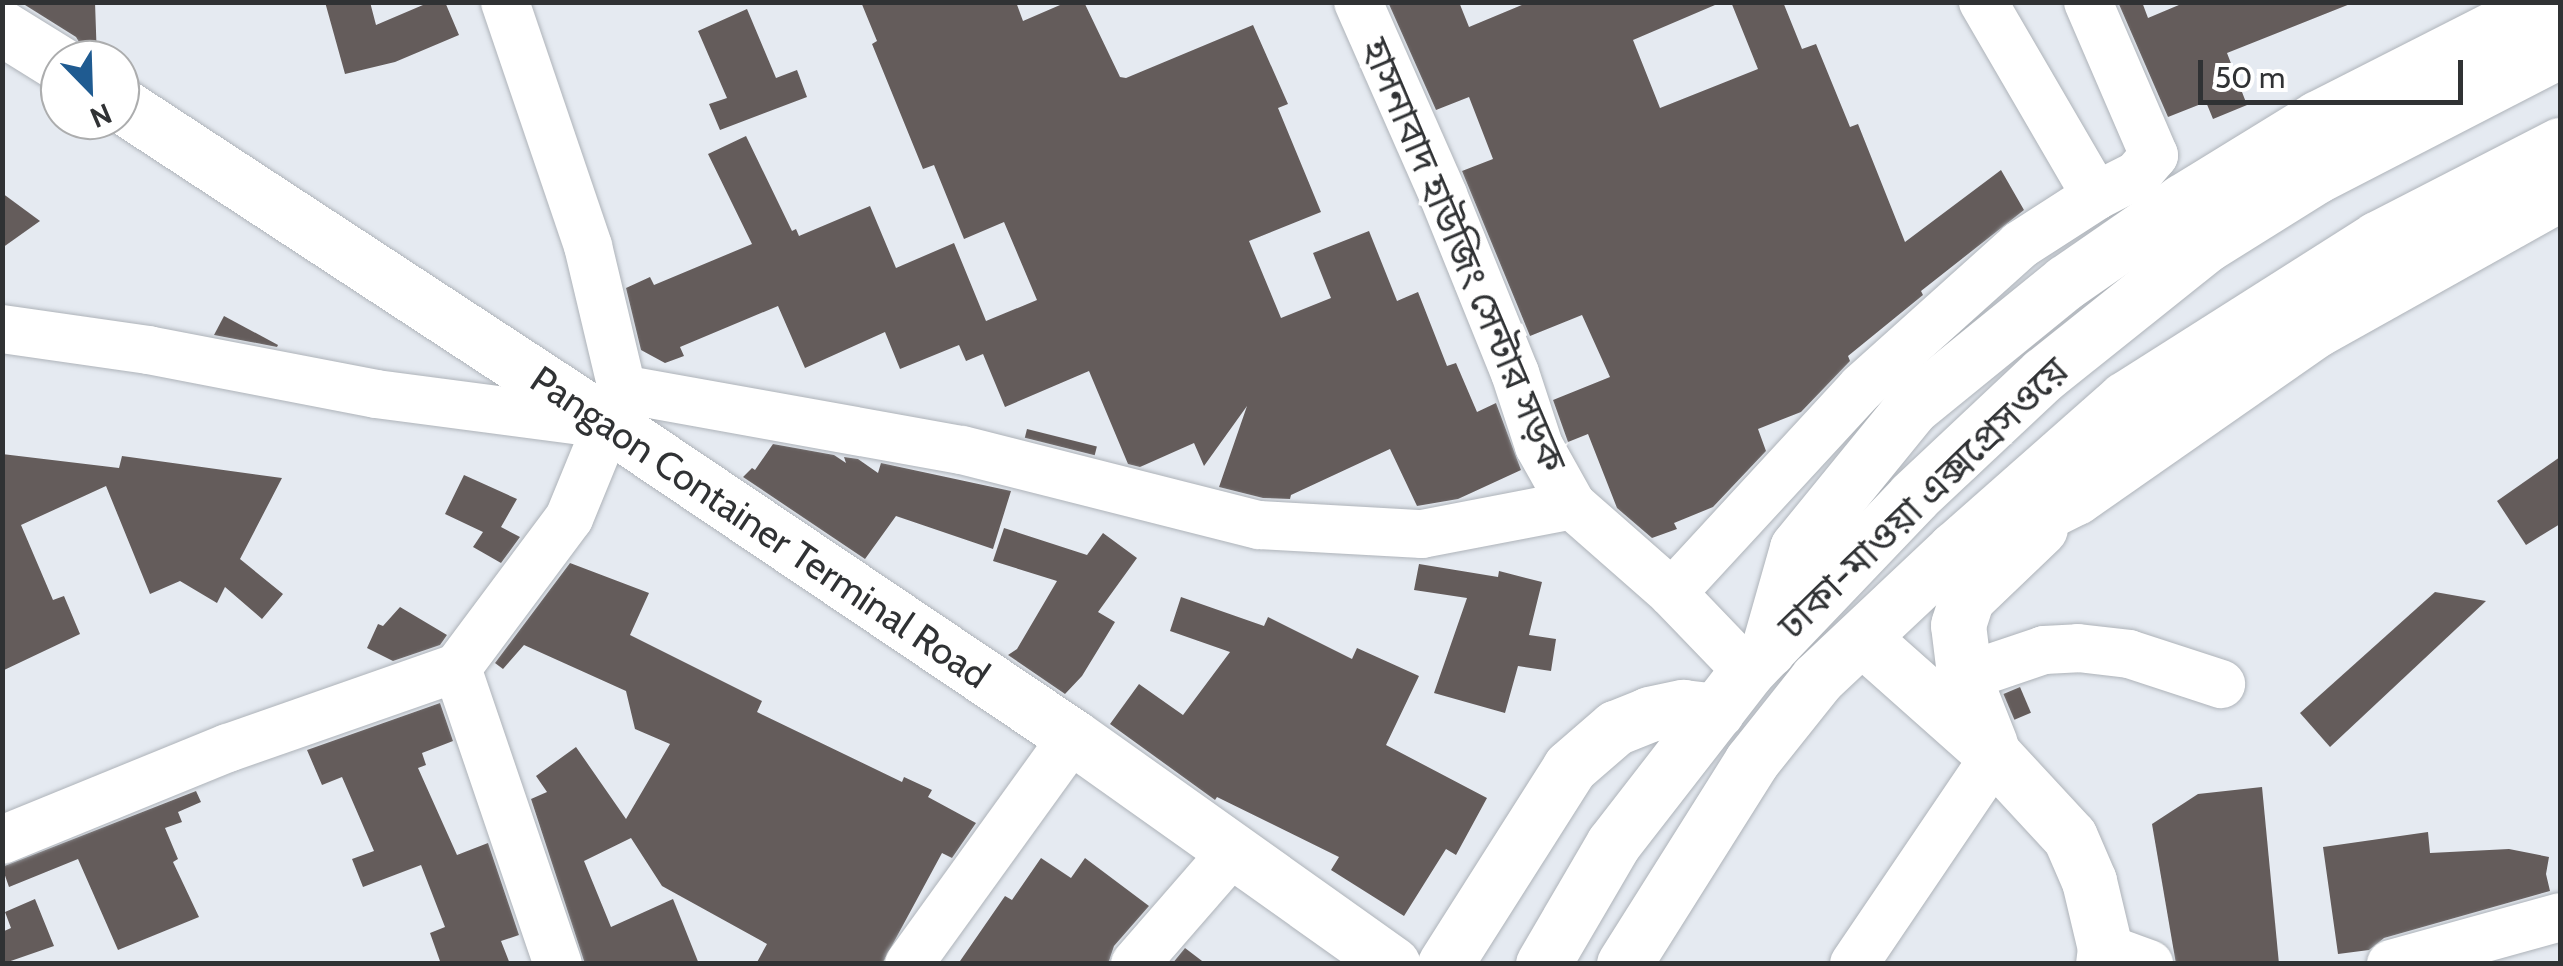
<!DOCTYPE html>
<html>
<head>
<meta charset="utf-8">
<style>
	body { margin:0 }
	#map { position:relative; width:2563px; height:966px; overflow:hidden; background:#e5eaf1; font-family:Cabin,"Noto Sans Bengali",sans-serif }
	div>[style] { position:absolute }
	.building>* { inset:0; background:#645c5b; transform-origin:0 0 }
	.roads { filter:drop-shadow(0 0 2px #aeb3b9) drop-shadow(0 0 2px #aeb3b9) }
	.minor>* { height:48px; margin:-24px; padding:0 24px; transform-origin:24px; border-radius:24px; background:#fff }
	.major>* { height:55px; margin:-27.5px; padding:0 27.5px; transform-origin:27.5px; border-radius:27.5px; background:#fff }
	.highway>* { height:55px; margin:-27.5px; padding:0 27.5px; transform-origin:27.5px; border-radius:27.5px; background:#fff }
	span { translate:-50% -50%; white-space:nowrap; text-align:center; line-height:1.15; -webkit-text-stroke:10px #fff; paint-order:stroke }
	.street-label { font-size:38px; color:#303234 }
	.frame { position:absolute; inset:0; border:5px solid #303234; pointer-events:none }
	.north { position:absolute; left:40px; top:40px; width:100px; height:100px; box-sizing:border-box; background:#fff; border:2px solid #acadae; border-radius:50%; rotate:157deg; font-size:28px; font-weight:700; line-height:40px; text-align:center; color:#303234 }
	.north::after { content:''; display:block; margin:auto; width:35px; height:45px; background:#1f5b91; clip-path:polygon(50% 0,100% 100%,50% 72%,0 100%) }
	.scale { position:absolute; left:2198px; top:60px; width:265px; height:45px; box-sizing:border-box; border:5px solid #303234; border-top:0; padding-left:12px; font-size:30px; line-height:35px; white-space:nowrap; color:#303234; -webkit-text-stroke:8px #fff; paint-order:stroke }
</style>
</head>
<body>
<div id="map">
	<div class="building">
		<div style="clip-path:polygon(95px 2px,97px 60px,90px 60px,76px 37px,25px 5px)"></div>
		<div style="clip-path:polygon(325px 2px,370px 2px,376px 25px,430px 2px,445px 2px,459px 35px,395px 62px,345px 74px)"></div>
		<div style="clip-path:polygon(861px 2px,1016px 2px,1023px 21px,1067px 2px,1084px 2px,1120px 77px,1126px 78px,1253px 25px,1288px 104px,1278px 108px,1321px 212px,1249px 241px,1281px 318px,1331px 298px,1313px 253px,1369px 231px,1397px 301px,1418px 292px,1447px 366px,1456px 363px,1477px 412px,1496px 403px,1521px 470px,1458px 499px,1417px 506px,1390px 449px,1291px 495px,1290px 499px,1263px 498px,1219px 487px,1247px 406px,1204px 466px,1194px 443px,1140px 467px,1128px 464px,1089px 371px,1005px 407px,983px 354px,966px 361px,959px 345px,900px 369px,885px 332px,805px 368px,778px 306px,680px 347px,684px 356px,665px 363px,641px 350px,626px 288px,650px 277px,654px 285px,752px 244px,708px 154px,746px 136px,792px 231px,796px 229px,799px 236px,870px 206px,896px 268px,954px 243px,986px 321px,1037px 300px,1004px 222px,964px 239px,934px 165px,923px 169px,872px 44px,877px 41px)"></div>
		<div style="clip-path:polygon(1388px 2px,1459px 2px,1469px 27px,1529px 2px,1722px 2px,1633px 40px,1660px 108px,1758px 69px,1731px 2px,1783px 2px,1802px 49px,1816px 44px,1850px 127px,1858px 124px,1905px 242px,2001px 170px,2024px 210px,1921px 291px,1923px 295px,1848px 356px,1850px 361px,1801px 412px,1758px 429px,1766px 451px,1713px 507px,1674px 523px,1677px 529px,1652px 538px,1617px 508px,1588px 434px,1568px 442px,1553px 400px,1610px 377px,1582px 315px,1530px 336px,1462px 171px,1493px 159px,1469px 97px,1436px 110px)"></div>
		<div style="clip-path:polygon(2118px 2px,2142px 2px,2148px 18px,2186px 2px,2350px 4px,2227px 53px,2247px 105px,2213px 119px,2206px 102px,2168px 117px)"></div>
		<div style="clip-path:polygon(747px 9px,776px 78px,797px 70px,807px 97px,720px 130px,709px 104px,727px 98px,698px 31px)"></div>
		<div style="clip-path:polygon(2px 193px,40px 221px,2px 248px)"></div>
		<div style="clip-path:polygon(224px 316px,278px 345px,277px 347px,214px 335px)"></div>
		<div style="left:1027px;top:429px;width:72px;height:9px;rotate:14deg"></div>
		<div style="clip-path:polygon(773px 444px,834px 455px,846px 463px,844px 457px,858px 459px,878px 473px,881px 463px,1011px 491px,993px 549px,896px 516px,865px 559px,743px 477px,752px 468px,755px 470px)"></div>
		<div style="clip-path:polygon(2px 454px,119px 468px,122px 456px,282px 478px,240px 559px,283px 594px,262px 619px,225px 587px,217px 603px,180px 581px,150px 594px,106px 486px,21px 525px,53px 600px,64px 596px,80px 634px,2px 671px)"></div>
		<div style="clip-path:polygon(2560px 457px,2560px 524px,2526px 545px,2497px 501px)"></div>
		<div style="clip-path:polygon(464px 475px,517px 499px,501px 527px,520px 537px,501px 563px,473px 547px,483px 532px,445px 514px)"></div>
		<div style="clip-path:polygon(1004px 528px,1087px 555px,1103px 533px,1137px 558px,1098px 612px,1115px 622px,1082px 676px,1065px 694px,1008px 655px,1017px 649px,1057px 581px,993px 561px)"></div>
		<div style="clip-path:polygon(570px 563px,649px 593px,630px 635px,762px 701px,757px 712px,902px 782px,904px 777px,932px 790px,928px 797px,976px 823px,952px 858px,942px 853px,882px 964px,756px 964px,767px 944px,662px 886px,631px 838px,584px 861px,611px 927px,673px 899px,699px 964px,585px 964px,531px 799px,547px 792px,536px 776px,576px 747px,626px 819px,670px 744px,635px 729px,626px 691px,524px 645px,503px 669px,495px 663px)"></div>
		<div style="clip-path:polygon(1419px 564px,1498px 577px,1499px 571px,1542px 582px,1529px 635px,1556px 639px,1551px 671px,1518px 666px,1505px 713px,1434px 693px,1467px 598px,1414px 590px)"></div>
		<div style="clip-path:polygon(2435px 592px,2486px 601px,2330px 747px,2300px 713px)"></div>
		<div style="clip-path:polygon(1181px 597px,1264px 626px,1268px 617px,1352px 659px,1357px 648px,1419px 676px,1386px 745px,1487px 798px,1456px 855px,1446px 849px,1404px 916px,1331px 870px,1339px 857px,1217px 797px,1215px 800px,1110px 724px,1139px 684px,1183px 715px,1230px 652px,1170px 631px)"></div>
		<div style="clip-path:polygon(400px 607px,447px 635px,440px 645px,393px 661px,367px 648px,378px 624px,383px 626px)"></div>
		<div style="left:2020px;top:687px;width:28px;height:18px;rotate:67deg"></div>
		<div style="clip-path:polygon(440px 703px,453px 741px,422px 753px,426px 765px,418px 768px,457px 855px,488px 843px,519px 935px,501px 941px,510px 964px,441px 964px,430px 933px,445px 927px,421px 865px,363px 887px,352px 859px,374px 851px,342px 777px,322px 785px,307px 750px)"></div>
		<div style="clip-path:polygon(2262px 787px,2279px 964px,2176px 964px,2152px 824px,2198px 794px)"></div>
		<div style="clip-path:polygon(196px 791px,201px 802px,178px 812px,182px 822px,165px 828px,178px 859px,173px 862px,199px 917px,118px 950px,78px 859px,9px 887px,2px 867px)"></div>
		<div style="clip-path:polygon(2428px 832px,2430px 853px,2509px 849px,2549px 857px,2546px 874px,2550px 891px,2384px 938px,2369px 950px,2338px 954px,2323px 847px)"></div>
		<div style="clip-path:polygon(1041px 858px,1071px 878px,1085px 858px,1149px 906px,1114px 946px,1108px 964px,958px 964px,1005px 896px,1012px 900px)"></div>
		<div style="clip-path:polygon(35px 899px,54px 946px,2px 964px,2px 932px,11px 928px,5px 912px)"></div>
		<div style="clip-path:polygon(1185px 948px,1206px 964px,1172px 964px)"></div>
	</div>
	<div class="roads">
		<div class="minor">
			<div style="left:505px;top:2px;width:258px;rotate:71.2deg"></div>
			<div style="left:588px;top:246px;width:147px;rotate:76.6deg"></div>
			<div style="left:622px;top:389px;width:139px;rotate:112.3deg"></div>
			<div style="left:569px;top:518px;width:187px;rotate:126.7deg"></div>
			<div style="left:457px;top:668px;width:313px;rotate:71.2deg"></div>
			<div style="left:1358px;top:2px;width:211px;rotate:66.2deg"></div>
			<div style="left:1443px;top:195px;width:192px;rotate:68deg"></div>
			<div style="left:1515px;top:373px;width:77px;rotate:71.8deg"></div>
			<div style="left:1539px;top:446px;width:68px;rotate:60.8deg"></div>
			<div style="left:1572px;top:505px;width:133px;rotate:41.3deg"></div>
			<div style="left:1672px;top:593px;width:108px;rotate:46.1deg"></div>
			<div style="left:2088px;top:2px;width:167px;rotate:66.7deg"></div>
			<div style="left:2154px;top:155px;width:26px;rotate:130deg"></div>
			<div style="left:2137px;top:175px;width:46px;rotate:152.9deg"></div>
			<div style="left:2px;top:329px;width:148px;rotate:8.2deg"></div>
			<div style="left:148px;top:350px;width:232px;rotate:10.9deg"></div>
			<div style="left:376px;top:394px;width:236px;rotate:7.5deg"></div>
			<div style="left:622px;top:389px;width:345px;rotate:10.2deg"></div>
			<div style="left:962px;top:450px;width:306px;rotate:14.2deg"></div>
			<div style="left:1259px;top:525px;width:163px;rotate:3.2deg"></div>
			<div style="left:1422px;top:534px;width:153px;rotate:-10.9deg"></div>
			<div style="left:1672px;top:593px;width:280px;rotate:-47.3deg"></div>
			<div style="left:1862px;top:387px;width:212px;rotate:-41.9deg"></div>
			<div style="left:2020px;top:245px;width:90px;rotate:-32.8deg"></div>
			<div style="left:2096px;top:196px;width:225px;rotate:-120.2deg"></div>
			<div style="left:1935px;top:698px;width:57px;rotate:-29.2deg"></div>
			<div style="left:1985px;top:670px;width:62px;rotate:-18.7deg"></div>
			<div style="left:2044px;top:650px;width:34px;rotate:-3deg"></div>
			<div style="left:2078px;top:648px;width:51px;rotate:6.7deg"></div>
			<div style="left:2129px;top:654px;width:97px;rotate:18.1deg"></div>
			<div style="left:2px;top:840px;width:244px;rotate:-22.2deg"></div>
			<div style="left:228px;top:748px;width:243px;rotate:-19.3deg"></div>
			<div style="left:2105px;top:948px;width:47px;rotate:20deg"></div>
			<div style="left:909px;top:964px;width:280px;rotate:-54.2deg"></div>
			<div style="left:1135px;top:964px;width:152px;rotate:-49deg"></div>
			<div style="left:1854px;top:964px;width:251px;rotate:-55.9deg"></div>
			<div style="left:2391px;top:964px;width:175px;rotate:-15.5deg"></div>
		</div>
		<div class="major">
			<div style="left:1955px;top:549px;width:47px;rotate:-17.3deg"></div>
			<div style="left:2000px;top:535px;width:85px;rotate:-26.6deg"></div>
			<div style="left:2076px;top:497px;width:294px;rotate:-34.9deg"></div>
			<div style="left:2317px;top:329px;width:278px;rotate:-29.2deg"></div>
			<div style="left:1862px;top:638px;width:178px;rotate:41.6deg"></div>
			<div style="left:1995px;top:756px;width:110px;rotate:47.2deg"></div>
			<div style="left:2070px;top:837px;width:48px;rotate:66.6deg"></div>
			<div style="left:2089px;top:881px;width:69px;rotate:76.6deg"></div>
			<div style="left:2105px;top:948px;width:16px;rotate:97deg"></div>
			<div style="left:1768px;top:650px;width:106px;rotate:-74.1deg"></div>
			<div style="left:1797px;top:548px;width:182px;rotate:-50.8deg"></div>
			<div style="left:1912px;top:407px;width:198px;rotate:-39.1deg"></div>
			<div style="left:2066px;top:282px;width:142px;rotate:-34.7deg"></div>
			<div style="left:2183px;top:201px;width:158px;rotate:-31.6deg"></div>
			<div style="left:2318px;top:118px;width:257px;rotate:-26.9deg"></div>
			<div style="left:1990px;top:744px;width:68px;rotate:-111.6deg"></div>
			<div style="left:1965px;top:681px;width:56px;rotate:-97.1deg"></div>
			<div style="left:1958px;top:625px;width:28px;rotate:-72deg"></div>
			<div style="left:1967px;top:598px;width:101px;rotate:-43.8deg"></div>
		</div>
		<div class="highway">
			<div style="left:2px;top:28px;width:68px;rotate:31.8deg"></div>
			<div style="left:120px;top:104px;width:586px;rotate:33.23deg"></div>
			<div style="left:610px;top:425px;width:558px;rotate:33.97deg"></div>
			<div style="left:1073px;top:737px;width:392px;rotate:35.4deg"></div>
			<div style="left:1445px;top:964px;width:233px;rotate:-57.6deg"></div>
			<div style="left:1570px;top:767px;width:60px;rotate:-40.9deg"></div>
			<div style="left:1615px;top:728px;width:37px;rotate:-22deg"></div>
			<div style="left:1649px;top:714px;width:35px;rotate:-12deg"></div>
			<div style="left:1683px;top:707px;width:34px;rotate:7deg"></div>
			<div style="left:1543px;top:964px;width:139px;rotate:-59.7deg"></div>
			<div style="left:1613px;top:844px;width:219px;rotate:-52.2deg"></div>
			<div style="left:1747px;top:671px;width:242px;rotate:-46.3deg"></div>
			<div style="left:1914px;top:496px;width:178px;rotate:-43.2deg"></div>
			<div style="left:2044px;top:374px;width:208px;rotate:-38.6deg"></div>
			<div style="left:2207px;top:244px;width:128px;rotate:-32deg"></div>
			<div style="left:2316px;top:176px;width:275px;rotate:-27.3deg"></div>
			<div style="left:1624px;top:964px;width:239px;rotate:-57.8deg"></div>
			<div style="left:1751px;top:762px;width:106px;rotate:-51.5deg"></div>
			<div style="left:1817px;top:679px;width:190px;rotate:-43.3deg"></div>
			<div style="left:1955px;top:549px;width:227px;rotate:-41.4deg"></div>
			<div style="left:2125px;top:399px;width:299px;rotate:-32.4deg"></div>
			<div style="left:2377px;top:239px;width:206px;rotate:-27.2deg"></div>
		</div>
	</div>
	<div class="street-label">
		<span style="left:1464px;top:255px;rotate:67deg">হাসনাবাদ হাউজিং সেন্টার সড়ক</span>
		<span style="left:1923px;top:498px;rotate:-44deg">ঢাকা-মাওয়া এক্সপ্রেসওয়ে</span>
		<span style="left:760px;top:527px;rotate:34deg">Pangaon Container Terminal Road</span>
	</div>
	<div class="frame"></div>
	<div class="north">N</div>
	<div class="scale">50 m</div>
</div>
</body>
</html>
